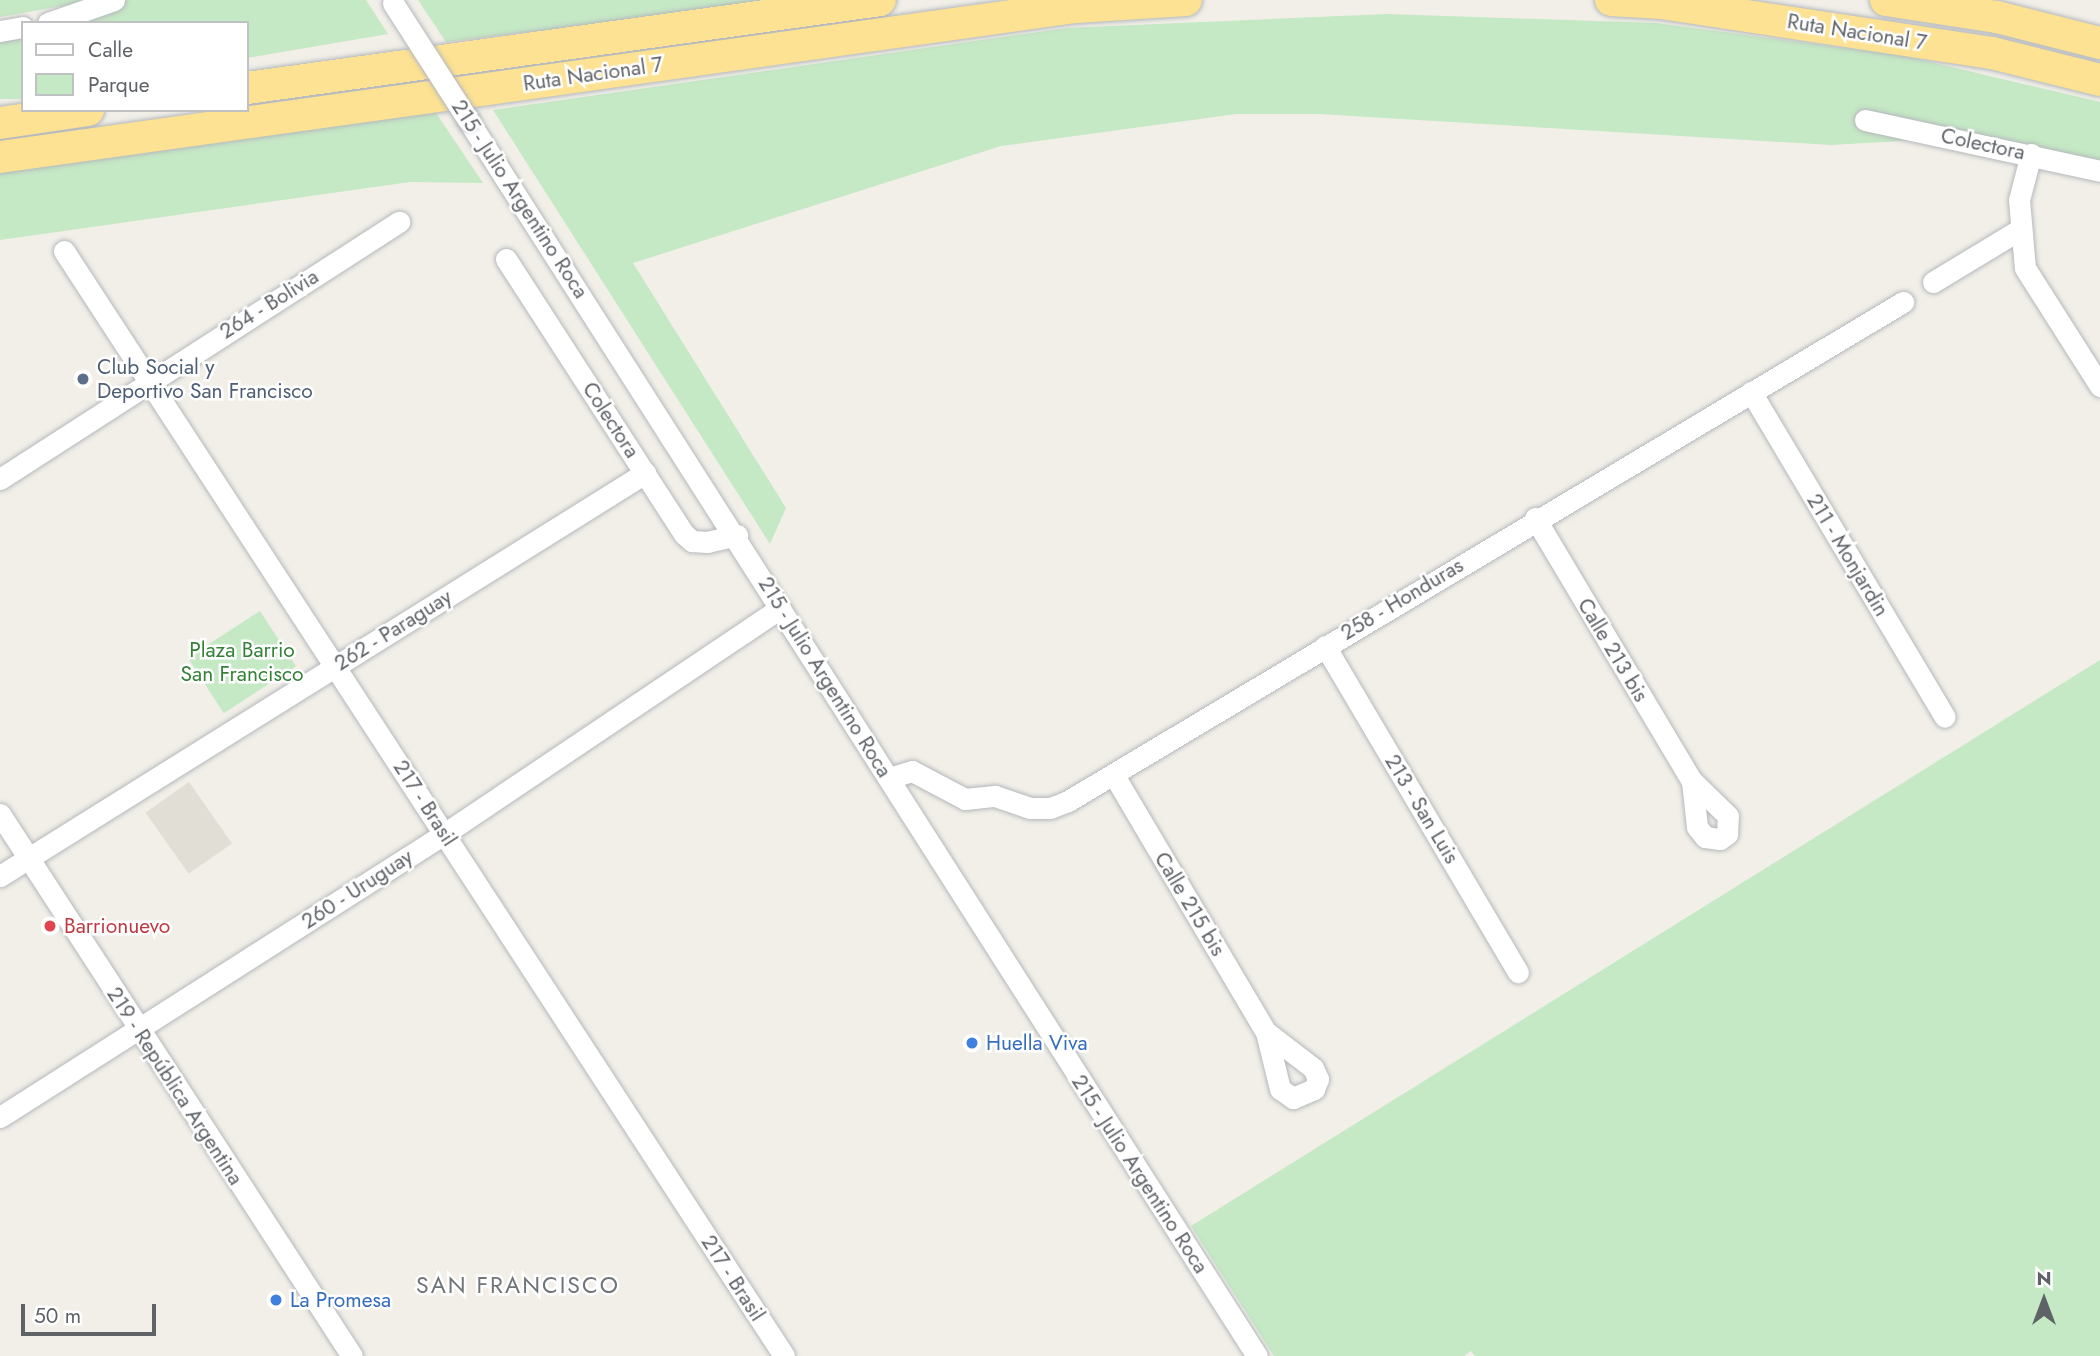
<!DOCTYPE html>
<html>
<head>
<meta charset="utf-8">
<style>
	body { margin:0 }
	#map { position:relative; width:2100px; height:1356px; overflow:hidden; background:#f1efe8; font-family:Jost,sans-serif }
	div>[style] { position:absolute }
	.education>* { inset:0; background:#e1ded6; transform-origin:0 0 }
	.green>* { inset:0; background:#c5e8c5; transform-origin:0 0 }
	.roads { filter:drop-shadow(0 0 2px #b5b8bc) drop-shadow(0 0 2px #b5b8bc) }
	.minor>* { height:21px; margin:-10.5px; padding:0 10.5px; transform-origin:10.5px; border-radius:10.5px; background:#fff }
	.highway>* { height:32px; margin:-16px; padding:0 16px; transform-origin:16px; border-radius:16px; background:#fde293 }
	.bridges { filter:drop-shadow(0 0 2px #b5b8bc) drop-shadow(0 0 2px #b5b8bc) }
	.minor-bridge>* { height:21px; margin:-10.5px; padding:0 10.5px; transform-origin:10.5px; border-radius:10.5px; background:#fff }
	.dots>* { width:19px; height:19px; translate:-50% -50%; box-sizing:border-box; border:4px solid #fff; border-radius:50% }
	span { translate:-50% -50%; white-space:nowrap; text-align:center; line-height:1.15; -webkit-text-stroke:5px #fff; paint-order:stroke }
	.street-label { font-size:21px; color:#5f6368 }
	.service-label { font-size:21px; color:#4e5e75 }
	.left { translate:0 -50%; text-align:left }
	.park-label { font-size:21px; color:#348238 }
	.health-label { font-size:21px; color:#be3a42 }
	.shop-label { font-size:21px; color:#366cbe }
	.neighbourhood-label { font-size:23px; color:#70757a; letter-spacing:2px }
	.legend { position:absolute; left:21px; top:21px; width:228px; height:91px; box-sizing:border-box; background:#fff; border:2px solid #bfc1c3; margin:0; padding:9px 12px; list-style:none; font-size:21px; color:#5f6368 }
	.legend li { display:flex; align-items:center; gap:14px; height:35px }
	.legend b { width:35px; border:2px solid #bfc1c3 }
	.north { position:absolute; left:2009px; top:1265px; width:70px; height:70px; -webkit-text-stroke:5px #fff; paint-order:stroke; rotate:0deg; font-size:19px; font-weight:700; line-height:28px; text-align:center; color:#5f6368 }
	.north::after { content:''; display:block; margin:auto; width:24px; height:32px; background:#5f6368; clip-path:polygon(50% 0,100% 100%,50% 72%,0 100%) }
	.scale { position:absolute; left:21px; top:1304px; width:135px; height:32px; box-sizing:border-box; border:4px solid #5f6368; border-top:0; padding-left:9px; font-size:21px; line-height:24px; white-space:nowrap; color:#5f6368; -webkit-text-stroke:5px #fff; paint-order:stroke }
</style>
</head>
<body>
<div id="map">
	<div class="education">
		<div style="left:189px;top:782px;width:75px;height:53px;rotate:55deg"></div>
	</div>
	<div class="green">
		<div style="clip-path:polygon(0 0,96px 0,0 17px)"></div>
		<div style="clip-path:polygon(127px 0,366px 0,388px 34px,247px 58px,247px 23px,81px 23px)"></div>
		<div style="clip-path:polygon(418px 0,791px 0,446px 42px)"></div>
		<div style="clip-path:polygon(1387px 14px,1656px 23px,1905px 56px,2100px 102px,2100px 162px,1937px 139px,1831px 145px,1319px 114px,1236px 114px,1001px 146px,633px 263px,786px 508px,770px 544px,493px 110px,1066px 28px)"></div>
		<div style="left:23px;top:34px;width:65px;height:23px;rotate:90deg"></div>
		<div style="clip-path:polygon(434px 110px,483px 183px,410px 182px,0 240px,0 170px)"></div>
		<div style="left:260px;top:611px;width:66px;height:86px;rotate:57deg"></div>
		<div style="clip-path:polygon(2100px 660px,2100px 1356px,1475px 1356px,1471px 1351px,1464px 1356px,1274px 1356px,1191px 1226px)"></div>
	</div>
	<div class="roads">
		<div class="minor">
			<div style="left:48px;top:23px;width:70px;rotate:-19.2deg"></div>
			<div style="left:0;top:31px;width:23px;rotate:-10deg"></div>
			<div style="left:468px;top:120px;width:1466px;rotate:57.45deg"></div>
			<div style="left:1865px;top:120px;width:240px;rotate:12.2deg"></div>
			<div style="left:2031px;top:154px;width:48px;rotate:104.6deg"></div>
			<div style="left:2019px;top:200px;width:68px;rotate:85deg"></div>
			<div style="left:2025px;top:268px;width:140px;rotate:57.6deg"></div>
			<div style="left:64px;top:251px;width:1319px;rotate:56.91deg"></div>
			<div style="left:506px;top:259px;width:328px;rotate:57.1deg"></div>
			<div style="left:684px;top:534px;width:11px;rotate:41deg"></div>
			<div style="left:692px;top:541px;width:15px;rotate:4deg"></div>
			<div style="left:707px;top:542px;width:31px;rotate:-13deg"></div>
			<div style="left:1933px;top:282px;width:100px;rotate:-31.2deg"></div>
			<div style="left:1751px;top:392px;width:378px;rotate:59.2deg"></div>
			<div style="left:0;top:479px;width:475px;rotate:-32.8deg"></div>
			<div style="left:1535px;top:518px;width:306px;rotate:59.2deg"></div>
			<div style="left:1692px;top:781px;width:46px;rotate:83.8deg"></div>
			<div style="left:1697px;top:827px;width:13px;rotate:51deg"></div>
			<div style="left:1705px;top:837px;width:15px;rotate:8deg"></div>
			<div style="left:1720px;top:839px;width:9px;rotate:-36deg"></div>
			<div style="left:1727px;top:834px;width:18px;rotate:-87deg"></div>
			<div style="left:1728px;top:816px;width:50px;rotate:-135.8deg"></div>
			<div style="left:1325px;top:646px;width:379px;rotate:59.4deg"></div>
			<div style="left:1115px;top:777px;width:296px;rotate:59.4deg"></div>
			<div style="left:1266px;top:1032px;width:59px;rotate:76.2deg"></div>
			<div style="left:1280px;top:1089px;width:16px;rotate:35deg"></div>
			<div style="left:1293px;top:1098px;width:23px;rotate:-23deg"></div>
			<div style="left:1314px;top:1089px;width:11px;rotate:-68deg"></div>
			<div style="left:1318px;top:1079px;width:12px;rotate:-114deg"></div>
			<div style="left:1313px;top:1068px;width:59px;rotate:-142.5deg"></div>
			<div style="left:889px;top:778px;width:24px;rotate:-17deg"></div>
			<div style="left:912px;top:771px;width:60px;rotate:27.8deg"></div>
			<div style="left:965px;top:799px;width:30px;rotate:-6deg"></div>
			<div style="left:995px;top:796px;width:37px;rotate:19deg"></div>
			<div style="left:1030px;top:808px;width:20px"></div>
			<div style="left:1050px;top:808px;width:19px;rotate:-21deg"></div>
			<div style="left:1068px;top:801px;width:973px;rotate:-30.86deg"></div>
			<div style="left:0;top:814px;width:646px;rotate:57deg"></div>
			<div style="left:0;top:876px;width:761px;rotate:-32deg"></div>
			<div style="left:0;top:1117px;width:527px;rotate:-32.51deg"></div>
			<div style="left:444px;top:834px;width:405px;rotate:-33.9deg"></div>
		</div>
		<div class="highway">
			<div style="left:1611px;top:0;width:50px;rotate:3.4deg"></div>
			<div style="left:1661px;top:3px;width:335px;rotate:8.6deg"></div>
			<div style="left:1992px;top:53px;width:111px;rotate:14deg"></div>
			<div style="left:1886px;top:0;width:112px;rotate:8.7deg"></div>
			<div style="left:1997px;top:17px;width:106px;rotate:14.2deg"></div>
			<div style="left:247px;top:88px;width:639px;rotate:-7.91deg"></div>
			<div style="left:0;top:123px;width:89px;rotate:-8.4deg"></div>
			<div style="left:0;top:157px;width:1086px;rotate:-7.94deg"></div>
			<div style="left:1076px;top:7px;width:110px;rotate:-3.6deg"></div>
		</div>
	</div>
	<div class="bridges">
		<div class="minor-bridge">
			<div style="left:393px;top:3px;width:139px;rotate:57.3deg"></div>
		</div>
	</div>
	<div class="dots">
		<div style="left:83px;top:379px;background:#5c6f8a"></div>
		<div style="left:50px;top:926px;background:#e0444e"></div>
		<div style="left:972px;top:1043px;background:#3f7fe0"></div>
		<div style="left:276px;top:1300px;background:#3f7fe0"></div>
	</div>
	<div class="street-label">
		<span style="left:1857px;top:32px;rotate:9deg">Ruta Nacional 7</span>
		<span style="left:593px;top:74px;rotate:-8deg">Ruta Nacional 7</span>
		<span style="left:1983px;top:144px;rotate:12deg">Colectora</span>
		<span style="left:520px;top:199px;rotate:57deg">215 - Julio Argentino Roca</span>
		<span style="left:269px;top:304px;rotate:-32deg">264 - Bolivia</span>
		<span style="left:611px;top:420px;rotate:57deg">Colectora</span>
		<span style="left:1848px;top:555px;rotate:59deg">211 - Monjardin</span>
		<span style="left:1402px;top:599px;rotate:-31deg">258 - Honduras</span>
		<span style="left:393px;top:630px;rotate:-32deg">262 - Paraguay</span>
		<span style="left:1613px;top:650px;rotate:59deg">Calle 213 bis</span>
		<span style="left:825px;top:677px;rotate:58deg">215 - Julio Argentino Roca</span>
		<span style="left:425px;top:803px;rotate:57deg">217 - Brasil</span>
		<span style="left:1422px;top:809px;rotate:59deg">213 - San Luis</span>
		<span style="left:357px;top:889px;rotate:-33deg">260 - Uruguay</span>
		<span style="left:1190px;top:904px;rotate:59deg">Calle 215 bis</span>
		<span style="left:175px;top:1086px;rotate:57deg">219 - República Argentina</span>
		<span style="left:1140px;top:1174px;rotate:57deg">215 - Julio Argentino Roca</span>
		<span style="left:733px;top:1278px;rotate:57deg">217 - Brasil</span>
	</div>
	<div class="service-label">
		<span class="left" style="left:97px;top:379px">Club Social y<br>Deportivo San Francisco</span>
	</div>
	<div class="park-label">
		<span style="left:242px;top:662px">Plaza Barrio<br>San Francisco</span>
	</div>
	<div class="health-label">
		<span class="left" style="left:64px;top:926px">Barrionuevo</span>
	</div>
	<div class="shop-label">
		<span class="left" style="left:986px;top:1043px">Huella Viva</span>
		<span class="left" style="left:290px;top:1300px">La Promesa</span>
	</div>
	<div class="neighbourhood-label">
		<span style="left:518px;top:1285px">SAN FRANCISCO</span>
	</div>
	<ul class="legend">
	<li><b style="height:9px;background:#fff"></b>Calle</li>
	<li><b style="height:19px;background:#c5e8c5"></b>Parque</li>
	</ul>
	<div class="north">N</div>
	<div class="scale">50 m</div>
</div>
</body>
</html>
